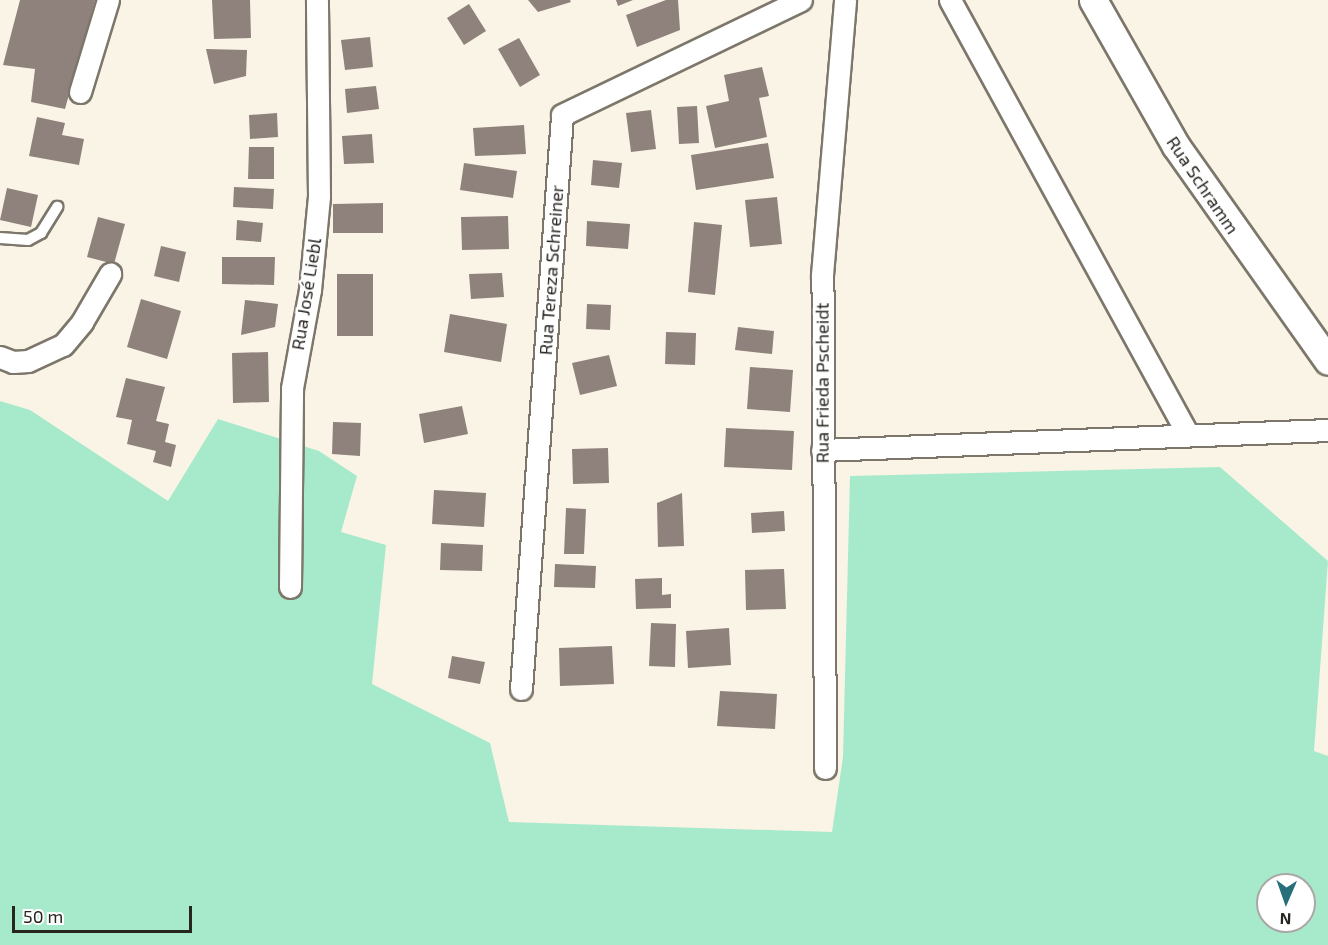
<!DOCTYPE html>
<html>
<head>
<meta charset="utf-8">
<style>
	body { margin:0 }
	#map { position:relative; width:1328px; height:945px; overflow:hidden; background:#faf4e6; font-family:"Exo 2",sans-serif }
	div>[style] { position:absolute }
	.green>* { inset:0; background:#a7eacb }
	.building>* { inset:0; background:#8f817b }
	.roads { filter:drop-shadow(2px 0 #7c776a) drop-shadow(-2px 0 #7c776a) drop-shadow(0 2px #7c776a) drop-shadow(0 -2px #7c776a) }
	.service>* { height:10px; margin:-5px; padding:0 5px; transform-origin:5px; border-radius:5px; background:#fff }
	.minor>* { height:21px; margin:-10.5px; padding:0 10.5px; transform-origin:10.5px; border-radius:10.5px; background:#fff }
	.tertiary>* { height:27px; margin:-13.5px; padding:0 13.5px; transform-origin:13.5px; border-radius:13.5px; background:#fff }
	span { translate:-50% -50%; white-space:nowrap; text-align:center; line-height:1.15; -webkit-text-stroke:5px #fff; paint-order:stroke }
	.street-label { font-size:18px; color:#272520 }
	.north { position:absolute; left:1256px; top:873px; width:60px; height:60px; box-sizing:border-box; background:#fff; border:2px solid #a9a8a6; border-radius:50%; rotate:182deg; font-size:16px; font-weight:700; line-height:24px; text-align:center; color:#272520 }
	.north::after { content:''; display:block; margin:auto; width:21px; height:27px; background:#286f7c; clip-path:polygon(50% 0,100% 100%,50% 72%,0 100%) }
	.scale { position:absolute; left:12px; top:906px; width:180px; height:27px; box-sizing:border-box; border:3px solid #272520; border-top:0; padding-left:8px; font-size:18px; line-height:21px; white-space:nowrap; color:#272520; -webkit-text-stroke:4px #fff; paint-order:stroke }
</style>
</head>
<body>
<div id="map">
	<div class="green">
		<i style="clip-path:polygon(evenodd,0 401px,30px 410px,168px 501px,218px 419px,319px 451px,357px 476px,341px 532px,386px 545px,372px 684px,490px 743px,509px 822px,832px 832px,843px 757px,850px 476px,1220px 467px,1328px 561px,1314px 751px,1328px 756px,1328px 945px,0 945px,0 401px,1268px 885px,1304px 885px,1304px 921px,1268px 921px,1268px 885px)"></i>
	</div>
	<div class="building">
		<i style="clip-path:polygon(20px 0,95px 0,65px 109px,31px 102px,35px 69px,3px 65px)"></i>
		<i style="clip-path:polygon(212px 0,250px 0,251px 38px,214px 39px)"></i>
		<i style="clip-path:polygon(528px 0,570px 0,571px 2px,538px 12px)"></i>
		<i style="clip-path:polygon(616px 0,633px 0,618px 6px)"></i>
		<i style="clip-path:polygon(666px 0,678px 0,680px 30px,637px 47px,626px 15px)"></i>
		<i style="clip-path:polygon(469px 4px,486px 31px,464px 45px,447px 18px)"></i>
		<i style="clip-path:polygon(370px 37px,373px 67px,345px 70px,341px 40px)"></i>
		<i style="clip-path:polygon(519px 38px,540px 75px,520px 87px,498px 49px)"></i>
		<i style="clip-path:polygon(206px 49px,247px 50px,246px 76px,214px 84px)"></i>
		<i style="clip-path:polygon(762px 67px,769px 96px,759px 98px,767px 137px,715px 148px,706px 106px,729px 101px,724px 75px)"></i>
		<i style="clip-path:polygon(376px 86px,379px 109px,347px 113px,345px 89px)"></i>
		<i style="clip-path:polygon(697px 106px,699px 143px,679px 144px,677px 107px)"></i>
		<i style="clip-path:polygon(651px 110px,656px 149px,631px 152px,626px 113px)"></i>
		<i style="clip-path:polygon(277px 113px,278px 137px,250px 139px,249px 115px)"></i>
		<i style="clip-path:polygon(37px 117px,65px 123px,62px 135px,84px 139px,79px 165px,29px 156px)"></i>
		<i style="clip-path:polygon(524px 125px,526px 154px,475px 156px,473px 128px)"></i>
		<i style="clip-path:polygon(372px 134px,374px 163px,344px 164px,342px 136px)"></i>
		<i style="clip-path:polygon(768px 143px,774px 178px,696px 190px,691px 155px)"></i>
		<i style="clip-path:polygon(249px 147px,274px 147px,274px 179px,248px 179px)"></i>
		<i style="clip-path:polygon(593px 160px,622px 163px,619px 188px,591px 185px)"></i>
		<i style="clip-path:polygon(464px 163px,517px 171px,513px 198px,460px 190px)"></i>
		<i style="clip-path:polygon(234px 187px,274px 189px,273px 209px,233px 207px)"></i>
		<i style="clip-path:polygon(7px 188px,38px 195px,31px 227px,0 220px)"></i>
		<i style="clip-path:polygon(777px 197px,782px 244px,750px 247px,745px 200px)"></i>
		<i style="clip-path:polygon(383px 203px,383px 233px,333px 233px,333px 204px)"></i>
		<i style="clip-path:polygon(508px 216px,509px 249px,462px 250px,461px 217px)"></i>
		<i style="clip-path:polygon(98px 217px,125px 224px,114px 264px,87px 257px)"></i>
		<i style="clip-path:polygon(237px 220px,263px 223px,261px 242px,236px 240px)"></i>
		<i style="clip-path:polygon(587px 221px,630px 224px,628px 249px,586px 246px)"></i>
		<i style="clip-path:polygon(694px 222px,722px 225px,715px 295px,688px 292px)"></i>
		<i style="clip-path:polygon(161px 246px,186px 252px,179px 282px,154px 276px)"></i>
		<i style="clip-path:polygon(222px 257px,275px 257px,274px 285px,222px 284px)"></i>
		<i style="clip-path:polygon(502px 273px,504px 297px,471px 299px,469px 274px)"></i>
		<i style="clip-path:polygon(337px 274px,373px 274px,373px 336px,337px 336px)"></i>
		<i style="clip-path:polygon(141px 299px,181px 311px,167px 359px,127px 347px)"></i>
		<i style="clip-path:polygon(245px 300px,278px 304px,275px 327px,241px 335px)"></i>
		<i style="clip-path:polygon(587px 304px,611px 305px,610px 330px,586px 329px)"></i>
		<i style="clip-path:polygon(450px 314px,507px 324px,501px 362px,444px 352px)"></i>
		<i style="clip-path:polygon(738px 327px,774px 331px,772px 354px,735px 350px)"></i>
		<i style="clip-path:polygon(666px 332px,696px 333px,695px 365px,665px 364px)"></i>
		<i style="clip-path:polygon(268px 352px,269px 402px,233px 403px,232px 353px)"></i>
		<i style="clip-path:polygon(609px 355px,617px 386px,580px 395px,572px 363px)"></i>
		<i style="clip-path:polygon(750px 367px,793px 370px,790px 412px,747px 409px)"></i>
		<i style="clip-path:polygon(126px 378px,165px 387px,156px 421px,169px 424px,165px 442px,176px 445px,171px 467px,153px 462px,156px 451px,127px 444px,132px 420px,116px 417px)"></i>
		<i style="clip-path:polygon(462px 406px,468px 434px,424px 443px,419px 414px)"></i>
		<i style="clip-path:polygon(333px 422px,361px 423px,360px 456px,332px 454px)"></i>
		<i style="clip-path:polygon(726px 428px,794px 431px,792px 470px,724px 467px)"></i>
		<i style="clip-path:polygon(608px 448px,609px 483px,573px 484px,572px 449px)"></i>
		<i style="clip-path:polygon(434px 490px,486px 493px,484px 527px,432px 524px)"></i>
		<i style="clip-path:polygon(682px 493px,684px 546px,658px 547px,657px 503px)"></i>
		<i style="clip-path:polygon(566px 508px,586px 509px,584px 554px,564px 554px)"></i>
		<i style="clip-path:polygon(784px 511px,785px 531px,752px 533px,751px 513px)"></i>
		<i style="clip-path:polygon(441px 543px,483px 545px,482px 571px,440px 570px)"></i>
		<i style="clip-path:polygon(555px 564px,596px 566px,595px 588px,554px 587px)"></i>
		<i style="clip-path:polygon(784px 569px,786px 609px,746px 610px,745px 570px)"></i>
		<i style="clip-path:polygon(662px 578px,662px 595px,671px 594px,671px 608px,636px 609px,635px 579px)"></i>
		<i style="clip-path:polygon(651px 623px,676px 624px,675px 667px,649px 666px)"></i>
		<i style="clip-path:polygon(729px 628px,731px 665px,688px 668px,686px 631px)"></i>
		<i style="clip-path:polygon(612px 646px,614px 684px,560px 686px,559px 648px)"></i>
		<i style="clip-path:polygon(452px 656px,485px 662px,480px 684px,448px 678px)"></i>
		<i style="clip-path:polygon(720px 691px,777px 694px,775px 729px,717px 726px)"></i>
	</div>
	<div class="roads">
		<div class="service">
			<i style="left:0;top:238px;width:28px;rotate:4deg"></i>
			<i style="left:28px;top:240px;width:15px;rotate:-28deg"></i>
			<i style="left:41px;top:233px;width:31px;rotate:-58deg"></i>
		</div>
		<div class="minor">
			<i style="left:950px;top:0;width:494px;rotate:61.3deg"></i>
			<i style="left:80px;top:92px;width:96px;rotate:-73.1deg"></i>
			<i style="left:0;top:357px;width:14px;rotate:21deg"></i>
			<i style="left:13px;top:362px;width:15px;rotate:-4deg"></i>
			<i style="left:28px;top:361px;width:38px;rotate:-25deg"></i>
			<i style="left:63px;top:345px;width:30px;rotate:-50deg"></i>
			<i style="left:82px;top:322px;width:56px;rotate:-59.7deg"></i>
			<i style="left:822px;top:450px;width:506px;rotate:-2.26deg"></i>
			<i style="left:290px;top:587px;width:199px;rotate:-89.4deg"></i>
			<i style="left:292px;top:388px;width:100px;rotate:-79.6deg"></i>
			<i style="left:310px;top:290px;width:94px;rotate:-84.5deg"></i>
			<i style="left:319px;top:196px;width:196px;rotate:-90.6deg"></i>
			<i style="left:521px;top:689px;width:575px;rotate:-85.91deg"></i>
			<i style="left:562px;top:115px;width:265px;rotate:-25.7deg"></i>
			<i style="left:825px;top:768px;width:493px;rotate:-90.3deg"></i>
			<i style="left:822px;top:275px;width:276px;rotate:-85.2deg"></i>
		</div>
		<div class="tertiary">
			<i style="left:1093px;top:0;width:168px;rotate:60.4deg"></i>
			<i style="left:1176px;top:146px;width:263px;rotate:54.7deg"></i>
		</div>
	</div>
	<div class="street-label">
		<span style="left:1203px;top:185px;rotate:56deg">Rua Schramm</span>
		<span style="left:551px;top:270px;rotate:-86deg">Rua Tereza Schreiner</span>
		<span style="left:306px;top:294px;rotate:-81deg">Rua José Liebl</span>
		<span style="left:822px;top:383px;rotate:-90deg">Rua Frieda Pscheidt</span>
	</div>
	<div class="north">N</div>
	<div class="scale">50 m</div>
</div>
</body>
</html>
